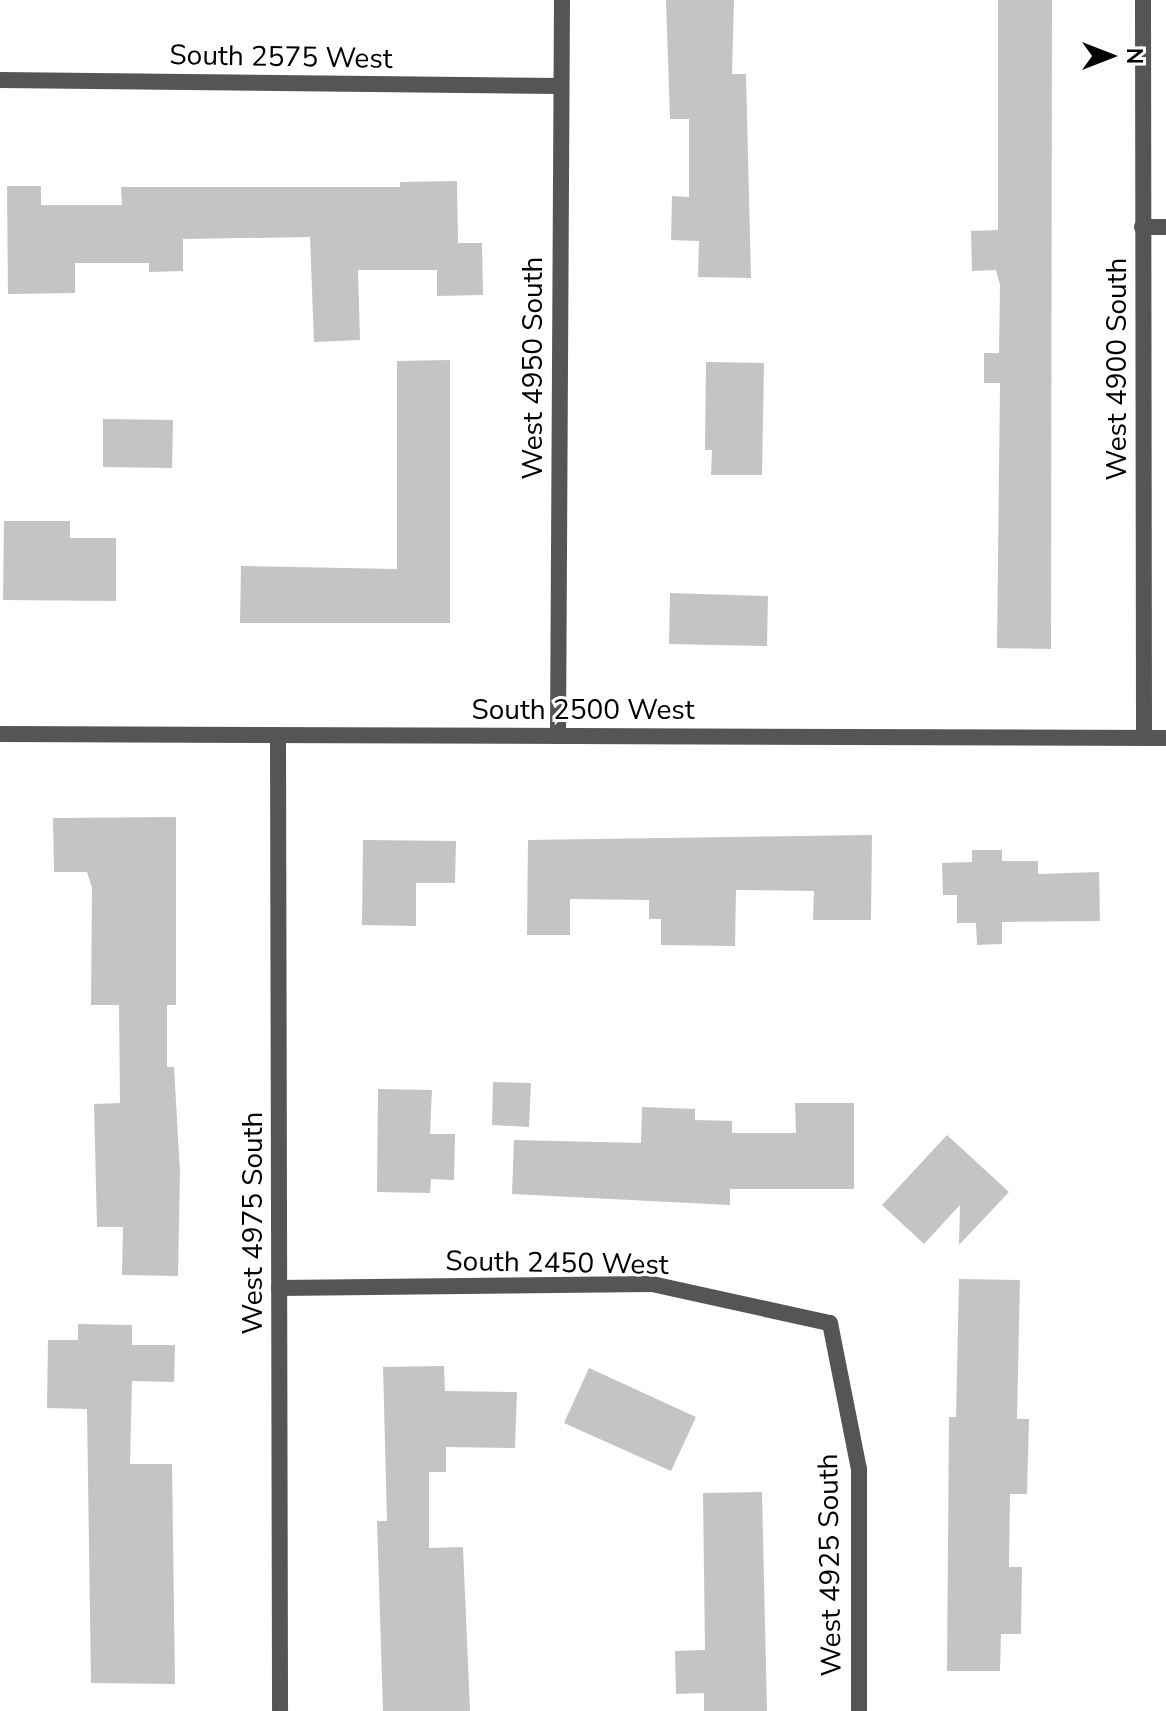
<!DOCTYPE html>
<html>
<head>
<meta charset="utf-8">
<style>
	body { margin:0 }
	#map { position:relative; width:1166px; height:1711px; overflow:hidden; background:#fff; font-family:"Nunito Sans",sans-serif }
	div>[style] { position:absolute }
	.building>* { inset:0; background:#c4c4c4 }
	.street>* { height:16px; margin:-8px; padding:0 8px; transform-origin:8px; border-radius:8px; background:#555 }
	span { translate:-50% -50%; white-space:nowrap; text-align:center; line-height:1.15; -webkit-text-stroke:6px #fff; paint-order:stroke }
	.street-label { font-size:28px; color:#000 }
	.north { position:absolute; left:1070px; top:16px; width:80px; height:80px; -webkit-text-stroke:6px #fff; paint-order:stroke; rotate:90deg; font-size:22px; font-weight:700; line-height:32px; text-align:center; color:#000 }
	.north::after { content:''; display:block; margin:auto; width:28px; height:36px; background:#000; clip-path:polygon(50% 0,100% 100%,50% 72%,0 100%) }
</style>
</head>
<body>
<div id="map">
	<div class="building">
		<i style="clip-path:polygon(666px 0,734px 0,732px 74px,746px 74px,751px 278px,698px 277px,699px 241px,671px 240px,672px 196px,689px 197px,689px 119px,670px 119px)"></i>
		<i style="clip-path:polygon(998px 0,1052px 0,1051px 649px,997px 648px,1000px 383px,984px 383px,984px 353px,999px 353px,1000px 285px,996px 270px,972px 271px,971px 231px,998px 230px)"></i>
		<i style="clip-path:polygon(457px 181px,458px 243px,482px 243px,483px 295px,437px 296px,437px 270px,358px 270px,360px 340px,314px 342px,310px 237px,183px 239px,183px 271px,149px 272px,149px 263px,75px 263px,75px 293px,8px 294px,7px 186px,41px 186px,41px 205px,122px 205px,121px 187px,400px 187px,400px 182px)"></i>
		<i style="clip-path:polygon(450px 360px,450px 623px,240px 623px,241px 566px,397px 569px,397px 361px)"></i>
		<i style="clip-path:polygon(706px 362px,764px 363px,762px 475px,711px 475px,712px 450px,705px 450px)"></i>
		<i style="clip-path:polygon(103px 419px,173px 420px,172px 468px,103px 467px)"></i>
		<i style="clip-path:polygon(4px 521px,70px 521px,70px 538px,116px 538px,116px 601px,3px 600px)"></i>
		<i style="clip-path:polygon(670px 593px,768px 596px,767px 646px,669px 644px)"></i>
		<i style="clip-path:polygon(176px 817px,176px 1005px,167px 1005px,167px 1067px,174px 1067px,180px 1172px,178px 1276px,122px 1275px,123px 1227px,97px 1227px,94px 1104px,120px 1103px,119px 1005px,91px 1005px,92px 888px,87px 872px,54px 872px,53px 818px)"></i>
		<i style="clip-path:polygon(872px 835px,871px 920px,813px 920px,814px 891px,736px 890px,735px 946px,661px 945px,661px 919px,649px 919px,649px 900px,570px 899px,570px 935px,527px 935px,528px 840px)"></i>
		<i style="clip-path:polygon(363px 840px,456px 841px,455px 883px,416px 883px,416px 926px,362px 925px)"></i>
		<i style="clip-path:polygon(972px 850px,1002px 850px,1002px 861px,1038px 861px,1038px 874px,1099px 872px,1100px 921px,1002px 922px,1002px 944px,977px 945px,976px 923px,957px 923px,957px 895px,943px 895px,942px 863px,972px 862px)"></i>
		<i style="clip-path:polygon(493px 1082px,531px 1083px,529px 1127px,492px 1125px)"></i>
		<i style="clip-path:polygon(378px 1089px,432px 1090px,430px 1134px,455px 1134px,454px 1180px,431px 1179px,430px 1193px,377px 1192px)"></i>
		<i style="clip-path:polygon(795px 1103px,854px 1103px,854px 1189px,730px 1189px,730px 1205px,512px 1194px,514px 1140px,641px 1143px,642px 1107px,695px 1109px,695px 1120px,732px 1121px,732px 1133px,796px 1133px)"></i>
		<i style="clip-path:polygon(947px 1135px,1009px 1192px,959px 1245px,960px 1205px,924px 1244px,882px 1205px)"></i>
		<i style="clip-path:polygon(959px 1279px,1020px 1280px,1017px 1419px,1029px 1419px,1027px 1494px,1010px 1494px,1009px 1567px,1022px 1567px,1021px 1634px,1001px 1634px,1000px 1671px,947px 1671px,949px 1417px,956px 1417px)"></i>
		<i style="clip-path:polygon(78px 1324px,132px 1325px,132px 1345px,175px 1345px,174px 1382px,132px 1381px,130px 1464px,172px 1464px,175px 1684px,91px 1683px,87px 1409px,47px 1408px,48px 1340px,78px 1340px)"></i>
		<i style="clip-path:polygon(444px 1366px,445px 1391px,517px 1392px,515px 1448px,446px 1447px,446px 1472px,429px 1472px,429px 1548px,463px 1547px,470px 1711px,383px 1711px,377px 1521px,387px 1521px,383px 1367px)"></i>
		<i style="clip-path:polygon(589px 1368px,696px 1417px,671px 1471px,564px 1423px)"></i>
		<i style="clip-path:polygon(762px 1492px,767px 1711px,704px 1711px,704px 1693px,676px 1694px,675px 1651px,705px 1650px,703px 1493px)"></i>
	</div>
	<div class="street">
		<i style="left:1143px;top:0;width:738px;rotate:89.92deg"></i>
		<i style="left:0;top:80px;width:561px;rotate:0.61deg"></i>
		<i style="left:1142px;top:227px;width:24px"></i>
		<i style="left:0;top:734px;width:1166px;rotate:0.2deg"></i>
		<i style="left:278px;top:735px;width:976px;rotate:89.88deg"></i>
		<i style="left:558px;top:736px;width:736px;rotate:-89.69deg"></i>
		<i style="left:279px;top:1288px;width:373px;rotate:-0.6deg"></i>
		<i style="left:652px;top:1284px;width:182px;rotate:12.4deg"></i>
		<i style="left:830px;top:1323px;width:149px;rotate:78.8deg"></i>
		<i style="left:859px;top:1469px;width:242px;rotate:90deg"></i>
	</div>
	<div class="street-label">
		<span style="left:281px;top:57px;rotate:1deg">South 2575 West</span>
		<span style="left:533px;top:368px;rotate:-90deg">West 4950 South</span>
		<span style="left:1117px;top:369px;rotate:-90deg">West 4900 South</span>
		<span style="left:583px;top:710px">South 2500 West</span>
		<span style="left:253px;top:1223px;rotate:-90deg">West 4975 South</span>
		<span style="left:557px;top:1263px;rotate:1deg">South 2450 West</span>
		<span style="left:830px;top:1565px;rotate:-91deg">West 4925 South</span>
	</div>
	<div class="north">N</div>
</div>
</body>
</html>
